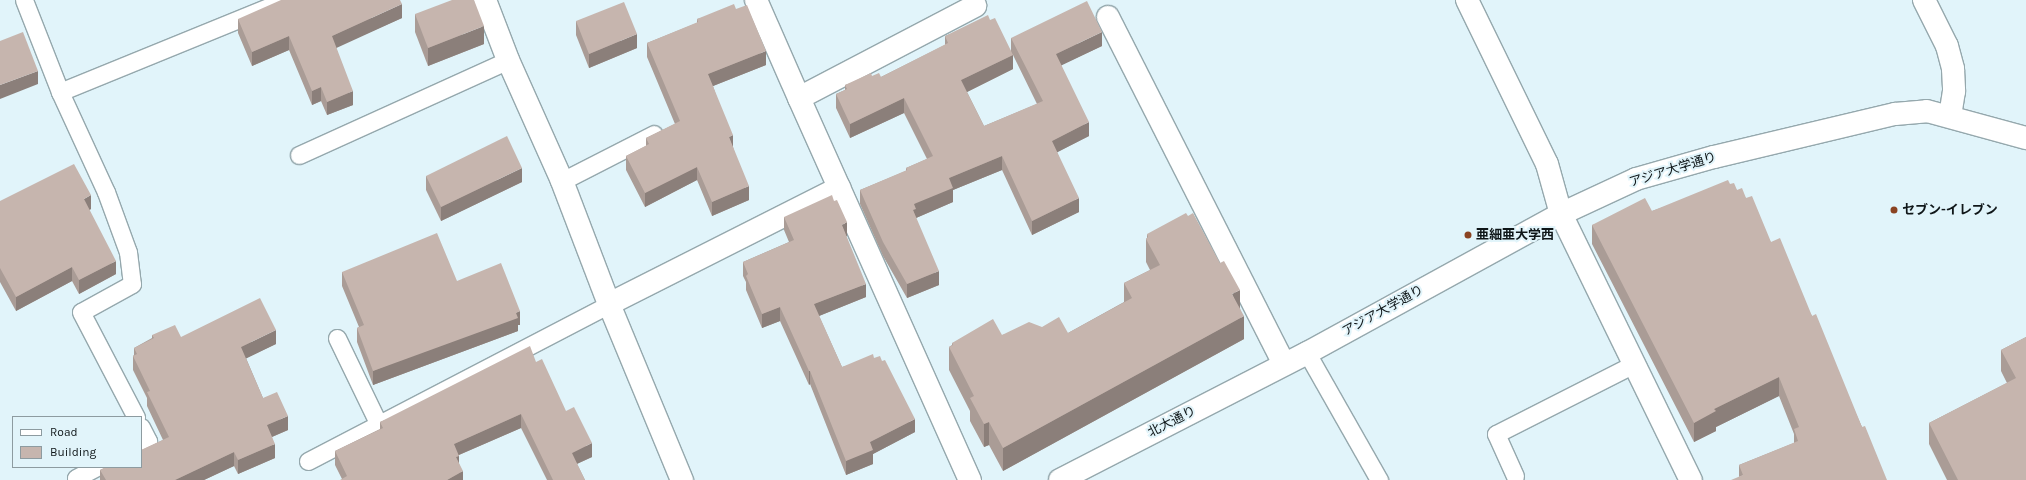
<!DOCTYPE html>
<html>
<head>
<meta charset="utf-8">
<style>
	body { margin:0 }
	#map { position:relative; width:2026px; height:480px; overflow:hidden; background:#e1f4fa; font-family:Karla,"Noto Sans JP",sans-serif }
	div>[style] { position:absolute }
	.roads { filter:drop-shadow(1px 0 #95a8ad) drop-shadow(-1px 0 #95a8ad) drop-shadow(0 1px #95a8ad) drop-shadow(0 -1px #95a8ad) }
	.lane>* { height:17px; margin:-8.5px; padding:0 8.5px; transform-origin:8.5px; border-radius:8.5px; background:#fff }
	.street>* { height:22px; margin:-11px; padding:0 11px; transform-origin:11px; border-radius:11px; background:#fff }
	.secondary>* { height:22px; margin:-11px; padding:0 11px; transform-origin:11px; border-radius:11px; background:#fff }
	.wall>* { inset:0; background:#aa9c96 }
	.shaded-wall>* { inset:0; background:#8b7f7a }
	.building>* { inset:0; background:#c6b5ae }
	.dots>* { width:11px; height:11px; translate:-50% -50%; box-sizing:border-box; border:2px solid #e1f4fa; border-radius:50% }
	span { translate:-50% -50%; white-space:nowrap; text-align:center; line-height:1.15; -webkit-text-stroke:4px #e1f4fa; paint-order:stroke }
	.street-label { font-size:13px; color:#0f1618 }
	.poi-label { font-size:13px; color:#0f1618; font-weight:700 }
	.left { translate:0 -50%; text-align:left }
	.legend { position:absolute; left:12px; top:416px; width:130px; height:52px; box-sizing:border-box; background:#e1f4fa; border:1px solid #8d9ba0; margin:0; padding:5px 7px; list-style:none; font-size:12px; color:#0f1618 }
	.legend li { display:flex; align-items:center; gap:8px; height:20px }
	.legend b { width:20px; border:1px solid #8d9ba0 }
</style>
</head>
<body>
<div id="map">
	<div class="roads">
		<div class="lane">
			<i style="left:24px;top:0;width:99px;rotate:68.6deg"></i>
			<i style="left:60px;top:92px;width:110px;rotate:65.3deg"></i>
			<i style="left:106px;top:192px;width:64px;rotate:69.9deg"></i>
			<i style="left:128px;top:252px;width:32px;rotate:83deg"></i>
			<i style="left:132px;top:284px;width:58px;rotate:151.2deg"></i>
			<i style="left:81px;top:312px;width:119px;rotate:62.4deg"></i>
			<i style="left:60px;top:92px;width:243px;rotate:-22.2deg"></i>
			<i style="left:299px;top:155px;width:230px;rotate:-24.4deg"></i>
			<i style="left:562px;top:181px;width:103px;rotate:-27.1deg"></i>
			<i style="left:337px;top:338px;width:94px;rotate:64.2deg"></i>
			<i style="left:1307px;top:353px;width:146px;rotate:60.4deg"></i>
			<i style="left:141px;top:427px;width:16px;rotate:63deg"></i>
			<i style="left:148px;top:441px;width:8px;rotate:157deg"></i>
			<i style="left:308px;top:461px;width:339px;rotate:-27.5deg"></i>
			<i style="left:1515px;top:476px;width:46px;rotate:-114.3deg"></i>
			<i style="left:1496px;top:434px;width:155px;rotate:-26.9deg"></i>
			<i style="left:77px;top:480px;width:2px;rotate:-117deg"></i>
			<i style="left:76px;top:478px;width:24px;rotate:-28deg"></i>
		</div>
		<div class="street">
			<i style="left:485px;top:0;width:64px;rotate:69deg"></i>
			<i style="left:508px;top:60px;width:133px;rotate:65.9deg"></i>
			<i style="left:562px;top:181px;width:132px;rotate:69.1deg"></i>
			<i style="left:609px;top:304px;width:191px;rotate:67.5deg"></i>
			<i style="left:756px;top:0;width:107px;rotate:66.3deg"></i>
			<i style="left:799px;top:98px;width:419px;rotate:65.9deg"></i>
			<i style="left:1467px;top:0;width:182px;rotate:64deg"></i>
			<i style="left:1547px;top:164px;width:52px;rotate:74.4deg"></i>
			<i style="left:1561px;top:214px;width:296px;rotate:64deg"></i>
			<i style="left:1108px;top:17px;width:389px;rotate:63.1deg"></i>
			<i style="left:799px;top:98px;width:199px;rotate:-27.6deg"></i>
			<i style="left:609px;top:304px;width:258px;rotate:-26.8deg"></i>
		</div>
		<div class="secondary">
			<i style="left:1924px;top:0;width:51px;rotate:63.4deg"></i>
			<i style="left:1947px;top:46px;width:24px;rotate:75deg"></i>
			<i style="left:1953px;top:69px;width:22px;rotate:87deg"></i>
			<i style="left:1954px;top:91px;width:25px;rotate:99deg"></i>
			<i style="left:1060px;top:480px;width:278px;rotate:-27.2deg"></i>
			<i style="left:1307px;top:353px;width:290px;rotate:-28.7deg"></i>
			<i style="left:1561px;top:214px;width:83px;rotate:-25deg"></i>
			<i style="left:1636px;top:179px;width:81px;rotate:-15.8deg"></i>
			<i style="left:1714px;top:157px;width:186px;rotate:-13.4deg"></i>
			<i style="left:1895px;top:114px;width:32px;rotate:-5deg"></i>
			<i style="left:1927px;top:111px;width:103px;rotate:15.3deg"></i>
		</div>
	</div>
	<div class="wall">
		<i style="clip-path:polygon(736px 9px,766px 65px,713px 86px,733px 147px,749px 200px,712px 216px,697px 180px,645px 207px,626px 170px,626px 156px,646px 146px,646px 138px,675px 124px,647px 57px,647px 43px,697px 23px,697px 19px)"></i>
		<i style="clip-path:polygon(415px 14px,484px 44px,428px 66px,415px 32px)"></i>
		<i style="clip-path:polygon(402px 18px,336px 47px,353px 105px,327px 115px,321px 101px,312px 105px,289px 50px,252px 66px,238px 33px,238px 19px)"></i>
		<i style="clip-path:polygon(evenodd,990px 20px,1011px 52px,1011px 38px,1102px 46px,1061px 65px,1089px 136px,1057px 152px,1079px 212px,1032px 235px,1002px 170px,953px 190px,953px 202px,916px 218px,939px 285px,907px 298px,883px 256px,860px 204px,860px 190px,906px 171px,906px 168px,927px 159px,904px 113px,850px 138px,836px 108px,836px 94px,845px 90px,845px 85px,872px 76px,881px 77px,945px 45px,945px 36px,990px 20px,1013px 55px,1037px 104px,984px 126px,967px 92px,1013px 69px,1013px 55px)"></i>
		<i style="clip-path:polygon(576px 21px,637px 48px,589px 68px,576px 35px)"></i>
		<i style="clip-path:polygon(426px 176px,522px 182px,441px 221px,426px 190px)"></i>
		<i style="clip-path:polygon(1730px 184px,1746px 198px,1812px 316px,1862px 427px,1739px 477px,1739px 465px,1794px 443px,1794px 434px,1779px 396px,1716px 427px,1716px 431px,1694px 442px,1592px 244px,1592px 225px,1652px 211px)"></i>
		<i style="clip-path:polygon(0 201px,91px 209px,89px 210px,116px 274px,79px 294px,72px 281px,16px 311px,0 282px)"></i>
		<i style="clip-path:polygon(784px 217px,847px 236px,846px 236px,866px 297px,819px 316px,842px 367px,874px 358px,915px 432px,873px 454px,873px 464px,846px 475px,810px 384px,809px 385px,780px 321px,762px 328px,746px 290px,746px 282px,743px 276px,743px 262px,789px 242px,784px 230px)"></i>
		<i style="clip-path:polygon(1147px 234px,1240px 308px,1244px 339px,1003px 471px,989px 445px,984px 447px,970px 421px,970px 411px,949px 370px,949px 347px,952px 345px,952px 343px,1002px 335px,1042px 327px,1068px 333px,1124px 302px,1124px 283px,1150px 270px,1146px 262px,1146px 239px,1147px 238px)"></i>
		<i style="clip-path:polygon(342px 272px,457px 281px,520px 325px,518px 325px,518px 331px,373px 385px,357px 342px,357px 328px,359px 327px,342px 286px)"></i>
		<i style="clip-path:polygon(152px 335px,276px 344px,246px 358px,263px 398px,288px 430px,272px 437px,275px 458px,238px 474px,234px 466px,204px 480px,100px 480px,100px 470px,163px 440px,147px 406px,147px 398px,133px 370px,133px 356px,134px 355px,134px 348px,152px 338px)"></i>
		<i style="clip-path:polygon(2026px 337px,2026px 480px,1947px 480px,1929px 444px,1929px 423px,2007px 383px,2001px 371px,2001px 350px)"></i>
		<i style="clip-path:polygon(536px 362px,592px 457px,577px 464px,585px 480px,547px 480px,521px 428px,459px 455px,459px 464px,463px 480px,342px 479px,335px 465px,335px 451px,380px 429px,380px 422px)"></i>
	</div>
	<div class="shaded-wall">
		<i style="clip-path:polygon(402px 4px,402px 18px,332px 50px,332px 36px)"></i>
		<i style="clip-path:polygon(484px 26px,484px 44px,428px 66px,428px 48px)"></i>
		<i style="clip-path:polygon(1102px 32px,1102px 46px,1056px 68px,1056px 54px)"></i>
		<i style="clip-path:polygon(637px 34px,637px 48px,589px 68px,589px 54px)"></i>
		<i style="clip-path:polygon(289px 36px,289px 50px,252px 66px,252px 52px)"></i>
		<i style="clip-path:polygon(766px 51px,766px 65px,708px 88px,708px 74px)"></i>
		<i style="clip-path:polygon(1013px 55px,1013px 69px,961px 95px,961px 80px)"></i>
		<i style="clip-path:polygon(38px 71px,38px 84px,0 99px,0 85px)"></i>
		<i style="clip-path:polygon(321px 87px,321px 101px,312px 105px,312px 91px)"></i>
		<i style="clip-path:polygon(353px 91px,353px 105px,327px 115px,327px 102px)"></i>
		<i style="clip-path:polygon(904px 98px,904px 113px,850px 138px,850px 124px)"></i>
		<i style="clip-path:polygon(1089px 122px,1089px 136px,1052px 155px,1052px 141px)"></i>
		<i style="clip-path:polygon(733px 135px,733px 149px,729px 137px)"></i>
		<i style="clip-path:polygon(1002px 156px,1002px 170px,953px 190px,953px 202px,916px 218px,913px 210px,914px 204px,949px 178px)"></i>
		<i style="clip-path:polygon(697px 167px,697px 180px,645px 207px,645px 193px)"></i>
		<i style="clip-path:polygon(522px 168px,522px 182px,441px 221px,441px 207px)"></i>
		<i style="clip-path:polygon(749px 186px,749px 200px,712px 216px,712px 202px)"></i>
		<i style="clip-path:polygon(91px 195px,91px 209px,84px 213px,84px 199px)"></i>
		<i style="clip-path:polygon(1079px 198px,1079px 212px,1032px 235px,1032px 221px)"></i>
		<i style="clip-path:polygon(847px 222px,847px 236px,842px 238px,842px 225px)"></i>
		<i style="clip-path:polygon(116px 261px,116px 274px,79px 294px,79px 280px)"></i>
		<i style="clip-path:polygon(72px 267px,72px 281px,16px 311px,16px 297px)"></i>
		<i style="clip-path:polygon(939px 271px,939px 285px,907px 298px,907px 284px)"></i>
		<i style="clip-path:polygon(866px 284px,866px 297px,814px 318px,814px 304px)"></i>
		<i style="clip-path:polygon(1240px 290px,1240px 313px,1232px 294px)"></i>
		<i style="clip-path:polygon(780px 307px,780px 321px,762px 328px,762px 314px)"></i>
		<i style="clip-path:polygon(520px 311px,520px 325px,518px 325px,518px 331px,373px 385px,373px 371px)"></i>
		<i style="clip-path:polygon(1244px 316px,1244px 339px,1003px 471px,1003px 448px)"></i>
		<i style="clip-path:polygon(276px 330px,276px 344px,241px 361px,241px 347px)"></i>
		<i style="clip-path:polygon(809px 371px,810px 371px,810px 384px,809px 385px)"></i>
		<i style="clip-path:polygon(1779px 377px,1779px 396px,1716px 427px,1716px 431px,1694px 442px,1694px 423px,1714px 409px)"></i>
		<i style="clip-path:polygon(521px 414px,521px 428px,454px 457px,454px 444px)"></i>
		<i style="clip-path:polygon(288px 416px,288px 430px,267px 439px,267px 425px)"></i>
		<i style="clip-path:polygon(915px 419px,915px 432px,873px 454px,873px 464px,846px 475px,846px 461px,870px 442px)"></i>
		<i style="clip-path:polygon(989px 422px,989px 445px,984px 447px,984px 424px)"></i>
		<i style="clip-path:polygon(592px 443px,592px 457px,572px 466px,572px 453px)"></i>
		<i style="clip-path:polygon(275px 444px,275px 458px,238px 474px,238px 460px)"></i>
		<i style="clip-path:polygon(234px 452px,234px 466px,204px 480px,175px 480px)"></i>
		<i style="clip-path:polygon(459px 456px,459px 469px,456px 457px)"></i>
		<i style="clip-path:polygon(463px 471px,463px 480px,447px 480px)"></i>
	</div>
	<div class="building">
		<i style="clip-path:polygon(281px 0,400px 0,402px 4px,332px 36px,353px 91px,327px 102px,321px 87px,312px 91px,289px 36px,252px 52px,238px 19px)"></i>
		<i style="clip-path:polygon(452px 0,474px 0,484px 26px,428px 48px,415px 14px)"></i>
		<i style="clip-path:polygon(1087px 1px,1102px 32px,1056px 54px,1089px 122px,1052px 141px,1079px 198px,1032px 221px,1002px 156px,949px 178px,953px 188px,914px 204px,916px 209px,913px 210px,939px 271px,907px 284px,883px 242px,860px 190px,907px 170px,906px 168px,933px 156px,904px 98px,850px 124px,836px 94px,847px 89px,845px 85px,871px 73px,872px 76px,879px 73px,881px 77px,944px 45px,948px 43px,945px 36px,988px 15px,990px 20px,995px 18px,1013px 55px,961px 80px,984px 126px,1043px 101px,1011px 38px)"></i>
		<i style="clip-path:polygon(624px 2px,637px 34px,589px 54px,576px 21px)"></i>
		<i style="clip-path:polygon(734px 4px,736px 9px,747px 5px,766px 51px,708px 74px,733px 135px,729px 137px,749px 186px,712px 202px,697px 167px,645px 193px,626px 156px,649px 144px,646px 138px,680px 121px,647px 43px,698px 22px,697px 19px)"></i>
		<i style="clip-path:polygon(23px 32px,38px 71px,0 85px,0 41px)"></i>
		<i style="clip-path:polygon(507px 136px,522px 168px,441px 207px,426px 176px)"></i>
		<i style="clip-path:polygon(74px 164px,91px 195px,84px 199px,116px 261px,79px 280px,72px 267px,16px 297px,0 268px,0 201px)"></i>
		<i style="clip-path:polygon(1728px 180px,1730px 184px,1734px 183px,1737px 190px,1742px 188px,1746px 198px,1752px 196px,1771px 242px,1780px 238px,1812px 316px,1816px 314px,1862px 427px,1865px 426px,1887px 480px,1731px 480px,1743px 475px,1739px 465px,1798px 441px,1794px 429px,1799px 427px,1779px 377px,1714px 409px,1716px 411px,1694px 423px,1592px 225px,1645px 198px,1652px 211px)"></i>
		<i style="clip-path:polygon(832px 195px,834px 201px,837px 200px,847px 222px,842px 225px,866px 284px,814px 304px,842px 367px,873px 354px,874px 358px,880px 356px,882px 361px,885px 360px,915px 419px,870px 442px,873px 450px,846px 461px,810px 371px,809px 371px,780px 307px,762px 314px,746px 276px,748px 274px,743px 262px,794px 240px,784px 217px)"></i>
		<i style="clip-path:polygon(1186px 213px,1188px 216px,1193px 213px,1220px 263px,1224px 261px,1240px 290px,1232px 294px,1244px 316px,1003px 448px,989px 422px,984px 424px,970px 398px,974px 396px,949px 347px,953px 345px,952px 343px,993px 319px,1002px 335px,1029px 322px,1042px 327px,1059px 317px,1068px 333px,1132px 298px,1124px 283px,1160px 265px,1146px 239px,1148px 237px,1147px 234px)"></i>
		<i style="clip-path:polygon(437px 233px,457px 281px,501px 263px,520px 311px,516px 313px,518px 318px,373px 371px,357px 328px,364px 325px,342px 272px)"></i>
		<i style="clip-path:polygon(260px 298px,276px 330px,241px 347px,263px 398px,277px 392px,288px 416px,267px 425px,275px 444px,238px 460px,234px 452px,175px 480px,106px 480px,100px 470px,106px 467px,141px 467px,141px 450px,169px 437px,147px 392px,150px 391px,133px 356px,137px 354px,134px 348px,154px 338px,152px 335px,175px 325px,181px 337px)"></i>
		<i style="clip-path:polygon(2026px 337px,2026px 480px,1958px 480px,1929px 423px,2016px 378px,2001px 350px)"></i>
		<i style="clip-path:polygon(530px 346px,536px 362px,542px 359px,566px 411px,574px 407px,592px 443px,572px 453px,585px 480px,553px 480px,521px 414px,454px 444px,459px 456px,456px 457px,463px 471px,447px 480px,340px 480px,347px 476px,335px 451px,383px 428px,380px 422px)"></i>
	</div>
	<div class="dots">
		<i style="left:1894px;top:210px;background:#8a4321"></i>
		<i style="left:1468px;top:235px;background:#8a4321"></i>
	</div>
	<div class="street-label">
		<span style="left:1673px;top:170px;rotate:-17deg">アジア大学通り</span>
		<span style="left:1383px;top:311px;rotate:-29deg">アジア大学通り</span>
		<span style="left:1172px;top:422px;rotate:-27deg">北大通り</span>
	</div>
	<div class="poi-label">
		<span class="left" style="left:1902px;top:210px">セブン-イレブン</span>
		<span class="left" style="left:1476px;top:235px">亜細亜大学西</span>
	</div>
	<ul class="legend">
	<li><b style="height:5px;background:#fff"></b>Road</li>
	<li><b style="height:11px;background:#c6b5ae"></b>Building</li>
	</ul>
</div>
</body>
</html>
